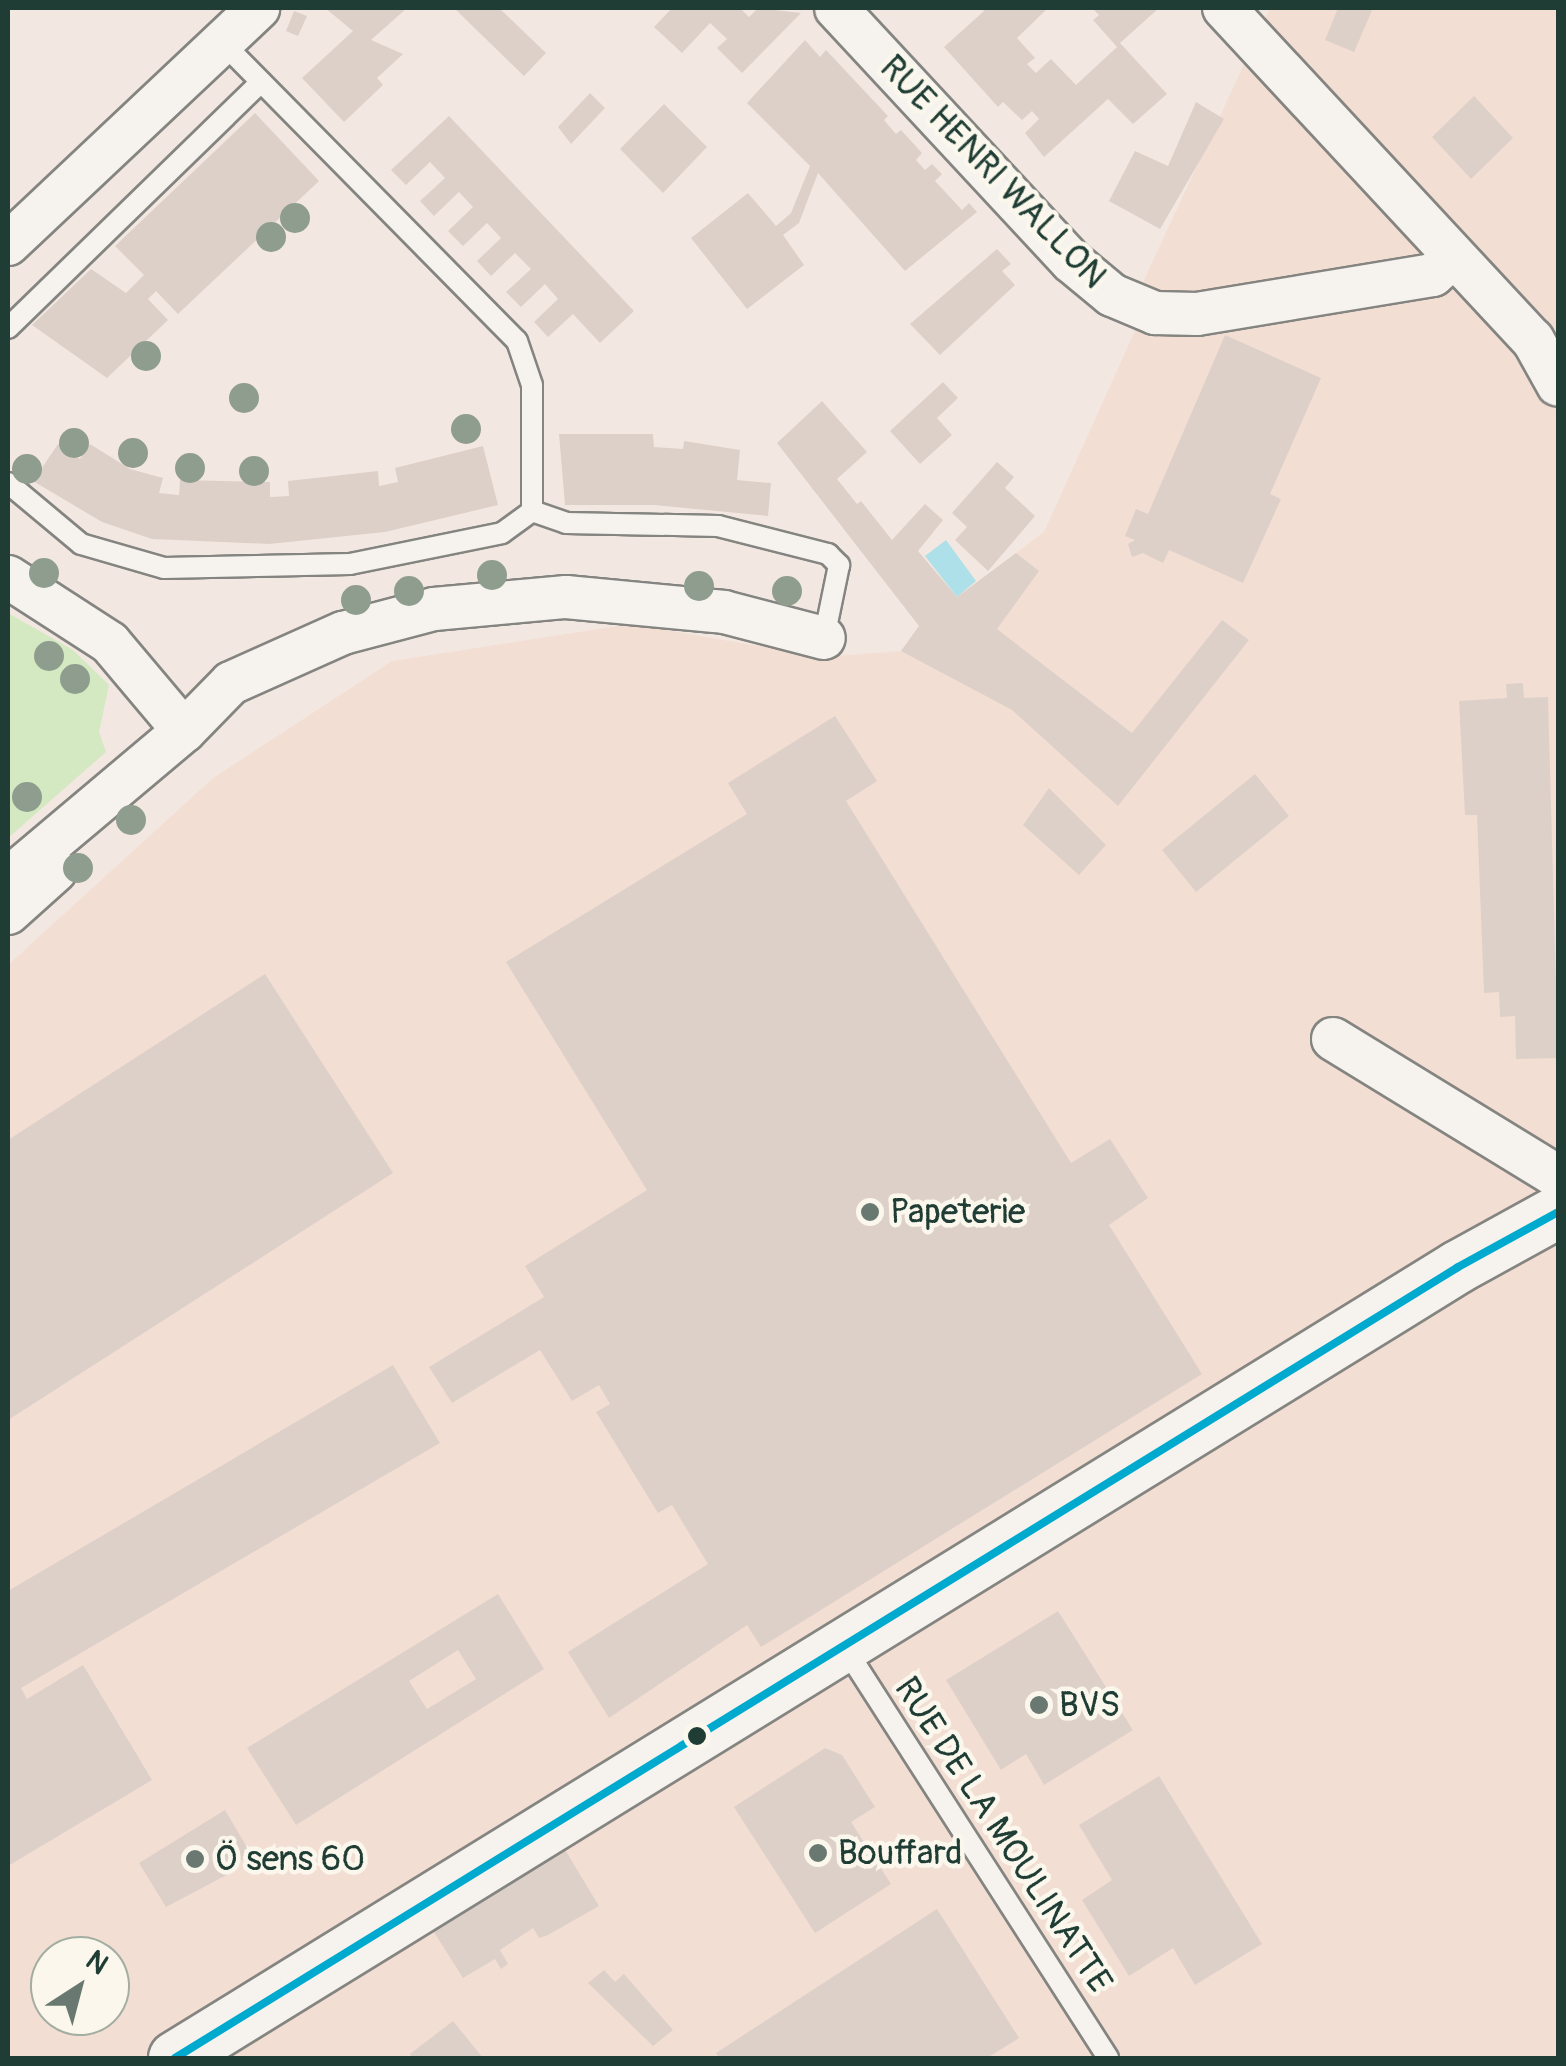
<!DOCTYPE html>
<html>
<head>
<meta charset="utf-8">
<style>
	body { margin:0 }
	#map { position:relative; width:1566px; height:2066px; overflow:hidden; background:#f3e8e1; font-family:Pangolin,sans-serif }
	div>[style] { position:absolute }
	.built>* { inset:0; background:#f3ded3 }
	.green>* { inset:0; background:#d4e8c1 }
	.water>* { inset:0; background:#ade0e9 }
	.building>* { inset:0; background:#ddd0c9 }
	.roads { filter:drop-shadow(2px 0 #848480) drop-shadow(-2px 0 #848480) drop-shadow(0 2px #848480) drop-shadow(0 -2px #848480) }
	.service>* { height:20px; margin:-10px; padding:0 10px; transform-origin:10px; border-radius:10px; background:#f6f3ef }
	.minor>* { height:42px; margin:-21px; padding:0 21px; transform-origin:21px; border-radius:21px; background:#f6f3ef }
	.tertiary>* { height:52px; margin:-26px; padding:0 26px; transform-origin:26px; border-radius:26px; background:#f6f3ef }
	.bus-1>* { height:8px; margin:-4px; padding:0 4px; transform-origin:4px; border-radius:4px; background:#00a9ce }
	.trees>* { width:30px; height:30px; margin:-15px; border-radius:50%; background:#8f9d8e }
	.dots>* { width:28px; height:28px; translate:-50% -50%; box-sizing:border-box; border:5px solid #fbf7ec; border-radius:50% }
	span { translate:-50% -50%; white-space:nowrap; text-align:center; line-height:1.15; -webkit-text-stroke:9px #fbf7ec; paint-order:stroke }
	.street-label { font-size:35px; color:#1f3d34 }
	.poi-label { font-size:35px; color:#1f3d34 }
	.left { translate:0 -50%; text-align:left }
	.frame { position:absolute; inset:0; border:10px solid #1f3d34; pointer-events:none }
	.north { position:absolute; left:30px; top:1936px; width:100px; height:100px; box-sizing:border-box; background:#fbf7ec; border:2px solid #a3ada2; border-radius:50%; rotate:36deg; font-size:28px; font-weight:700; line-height:40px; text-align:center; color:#1f3d34 }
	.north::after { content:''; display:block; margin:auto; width:35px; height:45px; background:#697971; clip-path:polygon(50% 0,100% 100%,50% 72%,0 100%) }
</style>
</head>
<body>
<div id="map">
	<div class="built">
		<i style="clip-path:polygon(evenodd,1270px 8px,1558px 8px,1558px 2058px,8px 2058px,8px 965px,213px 778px,392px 661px,631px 624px,821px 657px,901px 651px,919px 626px,1044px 532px,1134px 333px,1144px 280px,1270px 8px,50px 1956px,110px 1956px,110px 2016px,50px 2016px,50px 1956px)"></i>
	</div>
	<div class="green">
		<i style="clip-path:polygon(8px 613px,73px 650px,109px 685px,99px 732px,106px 752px,8px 838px)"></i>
	</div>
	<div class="water">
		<i style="clip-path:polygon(946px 540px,976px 581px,957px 597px,925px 556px)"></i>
	</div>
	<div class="building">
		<i style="clip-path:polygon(325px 8px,407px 8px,371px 40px,403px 54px,377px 78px,383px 85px,344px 122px,302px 78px,353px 31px)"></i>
		<i style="clip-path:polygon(454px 8px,499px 8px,546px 53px,524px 76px)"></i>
		<i style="clip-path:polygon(672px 8px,740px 8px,749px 17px,758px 8px,801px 13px,742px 73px,717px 48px,727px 39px,710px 23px,682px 53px,654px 27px)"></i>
		<i style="clip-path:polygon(980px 8px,1048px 8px,1017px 38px,1035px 58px,1027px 64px,1036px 73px,1051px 59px,1076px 85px,1117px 47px,1093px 20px,1099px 15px,1092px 8px,1159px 8px,1120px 43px,1167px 94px,1133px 124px,1108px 99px,1044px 157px,1025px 133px,1039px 119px,1032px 111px,1022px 120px,1003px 102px,998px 107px,944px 47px,984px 11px)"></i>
		<i style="clip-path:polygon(1338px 8px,1373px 8px,1354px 52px,1325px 40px)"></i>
		<i style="clip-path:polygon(294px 11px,307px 16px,298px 36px,286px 31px)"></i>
		<i style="clip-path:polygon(805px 40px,820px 57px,826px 50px,888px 116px,884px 120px,896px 134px,901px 130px,922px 153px,916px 160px,925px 170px,932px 164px,942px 174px,935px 181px,962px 210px,969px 203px,977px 212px,905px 271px,818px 173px,799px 223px,783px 235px,804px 265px,747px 309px,691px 238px,748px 193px,776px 226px,791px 213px,810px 166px,747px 103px)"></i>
		<i style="clip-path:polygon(590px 93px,605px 108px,571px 144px,558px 127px)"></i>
		<i style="clip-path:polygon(1474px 96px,1513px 138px,1471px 179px,1432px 137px)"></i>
		<i style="clip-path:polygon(1196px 102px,1224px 119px,1160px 229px,1109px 201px,1135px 151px,1168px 166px)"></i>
		<i style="clip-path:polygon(664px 104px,707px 147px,663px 193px,620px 149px)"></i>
		<i style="clip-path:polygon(255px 113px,319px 181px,178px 314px,156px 291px,148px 299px,168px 320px,107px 378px,32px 325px,91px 269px,126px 293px,144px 275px,115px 246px)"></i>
		<i style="clip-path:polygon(449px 116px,634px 311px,600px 343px,573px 314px,548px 337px,534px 322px,558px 299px,545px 284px,521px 307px,506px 292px,531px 269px,515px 253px,491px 276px,477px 261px,501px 238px,487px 223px,463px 246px,448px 231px,473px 207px,459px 192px,434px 216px,420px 201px,445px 178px,430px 162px,406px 185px,391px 170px)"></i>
		<i style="clip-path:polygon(997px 249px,1011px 264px,1002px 271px,1015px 285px,940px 355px,910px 324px)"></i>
		<i style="clip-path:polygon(1225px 335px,1321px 378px,1270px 494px,1281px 499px,1243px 583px,1169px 550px,1163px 563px,1143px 553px,1132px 557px,1128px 544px,1135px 540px,1125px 536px,1136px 509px,1148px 514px)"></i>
		<i style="clip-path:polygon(943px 382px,958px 398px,937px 418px,952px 435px,920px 464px,890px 431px)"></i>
		<i style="clip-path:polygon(822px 401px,867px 452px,837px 479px,857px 504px,861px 501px,892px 540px,925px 504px,943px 520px,918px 551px,957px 597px,1016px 553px,1039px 571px,997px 629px,1132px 733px,1222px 620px,1249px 640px,1118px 806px,1012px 710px,901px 651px,919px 626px,777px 443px)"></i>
		<i style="clip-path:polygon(559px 434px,653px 434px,654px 447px,683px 449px,684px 441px,740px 450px,737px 480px,771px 483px,768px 516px,654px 505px,565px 505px)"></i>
		<i style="clip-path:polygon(58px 444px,80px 459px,90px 444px,130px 469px,163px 478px,159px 493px,179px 495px,180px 480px,270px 482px,270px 497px,289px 496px,288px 481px,378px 471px,379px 486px,398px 482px,395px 468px,483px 446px,498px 505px,385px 532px,269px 544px,152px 539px,102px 522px,33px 481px)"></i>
		<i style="clip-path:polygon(997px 462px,1014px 477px,1005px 488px,1035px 516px,988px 571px,955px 540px,967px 527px,952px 513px)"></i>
		<i style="clip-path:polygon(1523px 683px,1524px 698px,1548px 697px,1558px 1058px,1516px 1059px,1515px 1016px,1500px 1017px,1499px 992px,1484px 993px,1477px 815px,1465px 815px,1459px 701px,1507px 698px,1506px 684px)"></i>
		<i style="clip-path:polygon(835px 716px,877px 781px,846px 801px,1071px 1163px,1110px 1139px,1148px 1198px,1109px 1225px,1202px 1374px,761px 1647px,747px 1625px,609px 1718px,568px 1652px,708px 1564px,672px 1505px,658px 1513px,596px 1412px,610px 1404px,599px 1385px,572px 1401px,540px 1350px,452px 1403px,429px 1367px,544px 1297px,525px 1266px,647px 1190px,506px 962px,747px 814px,728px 783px)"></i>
		<i style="clip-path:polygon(1255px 774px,1289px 816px,1196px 892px,1162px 850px)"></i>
		<i style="clip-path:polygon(1049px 788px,1106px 845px,1079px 875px,1023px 825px)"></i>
		<i style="clip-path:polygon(265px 974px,393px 1173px,8px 1420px,8px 1140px)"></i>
		<i style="clip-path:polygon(393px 1365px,440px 1443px,21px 1688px,27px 1699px,83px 1665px,152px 1780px,8px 1866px,8px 1591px)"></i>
		<i style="clip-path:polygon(evenodd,498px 1594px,544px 1669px,296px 1825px,247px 1748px,498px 1594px,458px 1650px,476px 1679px,427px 1709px,409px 1681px,458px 1650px)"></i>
		<i style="clip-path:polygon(1058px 1611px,1133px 1730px,1044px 1785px,1026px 1754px,1001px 1770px,946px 1680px)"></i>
		<i style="clip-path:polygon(825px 1748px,842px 1755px,875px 1807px,851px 1822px,891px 1884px,815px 1933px,734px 1807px)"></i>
		<i style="clip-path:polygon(1159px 1776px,1262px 1944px,1195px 1985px,1173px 1948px,1129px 1976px,1082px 1900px,1112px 1880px,1079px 1825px)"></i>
		<i style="clip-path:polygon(225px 1810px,251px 1854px,233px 1865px,236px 1870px,166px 1907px,139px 1863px)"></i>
		<i style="clip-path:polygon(564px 1848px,599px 1906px,548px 1935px,539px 1938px,533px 1928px,500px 1950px,508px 1964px,501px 1969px,495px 1959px,463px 1978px,432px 1929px)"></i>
		<i style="clip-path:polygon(937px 1909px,1019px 2038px,987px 2058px,719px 2058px,716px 2053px)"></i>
		<i style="clip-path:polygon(604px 1970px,615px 1982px,624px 1974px,673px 2030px,653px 2046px,588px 1983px)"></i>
		<i style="clip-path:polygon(453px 2021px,483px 2058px,413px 2058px,410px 2054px)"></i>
	</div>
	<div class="roads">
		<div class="service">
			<i style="left:222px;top:42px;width:420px;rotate:45.4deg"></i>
			<i style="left:517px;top:341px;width:46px;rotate:71.2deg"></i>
			<i style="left:532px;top:385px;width:126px;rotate:90deg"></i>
			<i style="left:8px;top:328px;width:353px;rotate:-44.2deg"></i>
			<i style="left:8px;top:483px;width:95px;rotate:39.9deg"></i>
			<i style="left:81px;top:544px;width:86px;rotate:16.1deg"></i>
			<i style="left:164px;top:568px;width:186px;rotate:-1.2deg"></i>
			<i style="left:350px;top:564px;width:155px;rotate:-11.5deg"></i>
			<i style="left:502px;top:533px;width:37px;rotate:-36deg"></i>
			<i style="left:532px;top:511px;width:36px;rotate:19deg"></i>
			<i style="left:566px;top:523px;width:152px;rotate:1.1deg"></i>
			<i style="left:718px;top:526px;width:114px;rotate:14.3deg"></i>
			<i style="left:828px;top:554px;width:16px;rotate:45deg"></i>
			<i style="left:839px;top:565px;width:75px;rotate:101.6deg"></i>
			<i style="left:845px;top:1648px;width:487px;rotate:57.3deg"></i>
		</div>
		<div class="minor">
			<i style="left:836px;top:8px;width:345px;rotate:47.1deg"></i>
			<i style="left:1071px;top:261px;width:53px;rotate:39.7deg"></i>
			<i style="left:1112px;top:295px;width:47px;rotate:22.7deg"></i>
			<i style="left:1155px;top:313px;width:42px;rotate:1.4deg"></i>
			<i style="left:1197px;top:314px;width:239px;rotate:-9.4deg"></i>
			<i style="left:1433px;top:275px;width:28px;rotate:-42deg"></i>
			<i style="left:1224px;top:8px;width:454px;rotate:47.1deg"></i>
			<i style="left:1533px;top:340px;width:51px;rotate:60.9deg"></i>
			<i style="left:8px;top:244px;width:344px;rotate:-43.3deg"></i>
			<i style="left:8px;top:577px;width:121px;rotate:32.9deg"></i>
			<i style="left:110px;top:643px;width:115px;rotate:49.9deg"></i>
			<i style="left:8px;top:879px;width:230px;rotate:-40.1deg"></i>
			<i style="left:184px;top:731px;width:67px;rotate:-45.6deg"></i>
			<i style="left:231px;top:683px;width:123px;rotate:-24.1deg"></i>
			<i style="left:343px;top:633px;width:94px;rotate:-14.8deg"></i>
			<i style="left:434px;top:609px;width:133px;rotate:-5.2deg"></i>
			<i style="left:566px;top:597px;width:159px;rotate:5.4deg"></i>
			<i style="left:724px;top:612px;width:103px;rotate:14.6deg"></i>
			<i style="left:8px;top:913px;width:64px;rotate:-41.9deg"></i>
			<i style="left:1333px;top:1039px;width:264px;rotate:31.5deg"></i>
		</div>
		<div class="tertiary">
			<i style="left:175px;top:2058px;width:1507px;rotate:-31.65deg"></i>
			<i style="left:1458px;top:1267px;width:114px;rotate:-28.8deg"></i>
		</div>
	</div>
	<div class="bus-1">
		<i style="left:175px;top:2058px;width:1507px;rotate:-31.65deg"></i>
		<i style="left:1458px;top:1267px;width:114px;rotate:-28.8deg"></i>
	</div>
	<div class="trees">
		<i style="left:295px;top:218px"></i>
		<i style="left:271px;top:237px"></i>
		<i style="left:146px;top:356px"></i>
		<i style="left:244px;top:398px"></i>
		<i style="left:466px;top:429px"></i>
		<i style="left:74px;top:443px"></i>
		<i style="left:133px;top:453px"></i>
		<i style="left:190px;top:468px"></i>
		<i style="left:27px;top:469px"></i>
		<i style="left:254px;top:471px"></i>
		<i style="left:44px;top:573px"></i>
		<i style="left:492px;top:575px"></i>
		<i style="left:699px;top:586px"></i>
		<i style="left:409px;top:591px"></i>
		<i style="left:787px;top:591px"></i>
		<i style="left:356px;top:600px"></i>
		<i style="left:49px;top:656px"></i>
		<i style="left:75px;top:679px"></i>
		<i style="left:27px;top:797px"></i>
		<i style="left:131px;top:820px"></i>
		<i style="left:78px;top:868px"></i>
	</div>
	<div class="dots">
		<i style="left:870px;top:1212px;background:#697971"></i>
		<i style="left:1039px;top:1705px;background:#697971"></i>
		<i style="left:697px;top:1736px;background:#1f3d34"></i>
		<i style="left:818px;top:1853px;background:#697971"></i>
		<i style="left:195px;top:1859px;background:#697971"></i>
	</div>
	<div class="street-label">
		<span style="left:993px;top:172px;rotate:46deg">RUE HENRI WALLON</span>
		<span style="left:1003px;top:1835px;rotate:57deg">RUE DE LA MOULINATTE</span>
	</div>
	<div class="poi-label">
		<span class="left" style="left:890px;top:1212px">Papeterie</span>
		<span class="left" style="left:1059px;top:1705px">BVS</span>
		<span class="left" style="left:838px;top:1853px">Bouffard</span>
		<span class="left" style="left:215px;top:1859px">Ö sens 60</span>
	</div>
	<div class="frame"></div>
	<div class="north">N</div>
</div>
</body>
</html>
